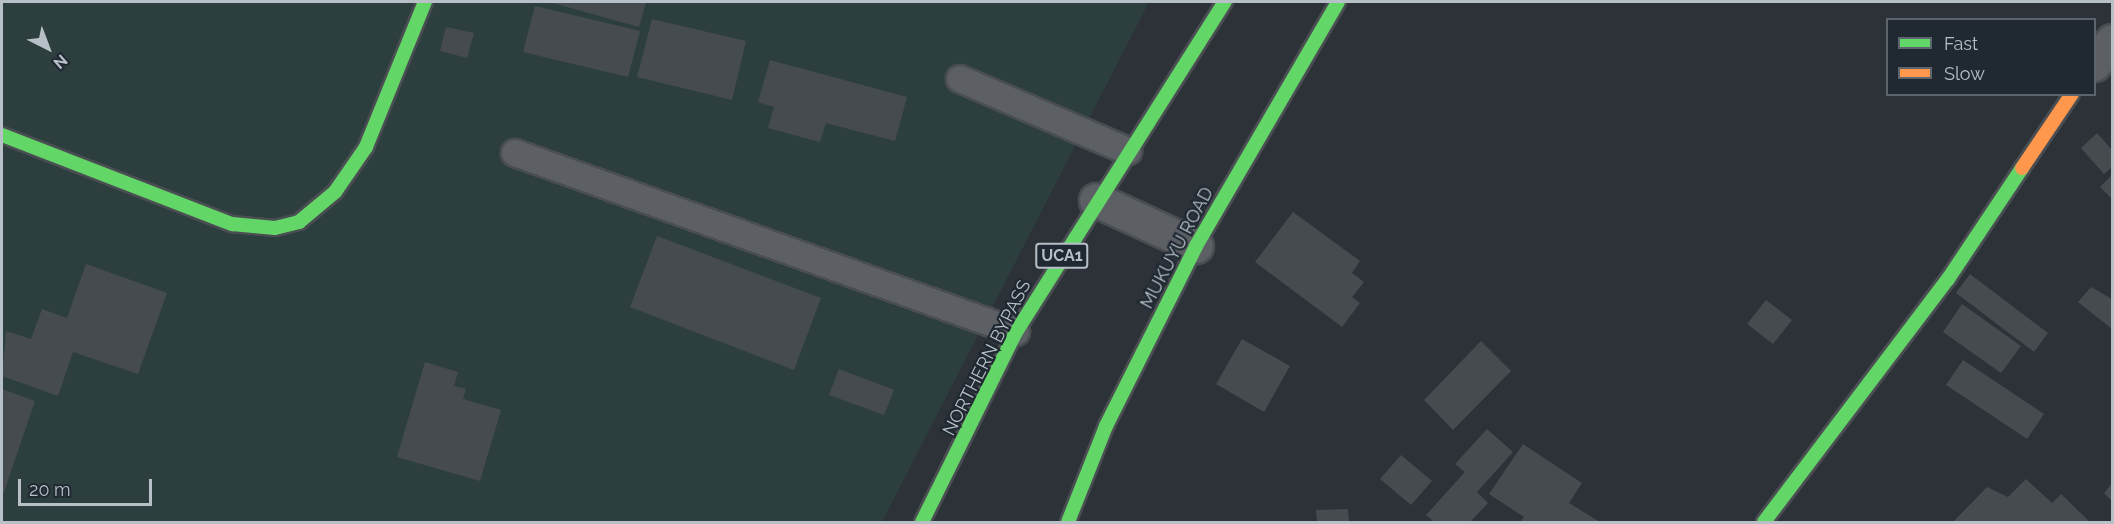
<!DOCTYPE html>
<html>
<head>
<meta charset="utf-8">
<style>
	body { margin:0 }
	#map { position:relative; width:2114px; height:524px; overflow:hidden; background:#2c3238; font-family:Raleway,sans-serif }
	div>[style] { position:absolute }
	.green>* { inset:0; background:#2c3f3e }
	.building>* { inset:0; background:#464b50 }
	.roads { filter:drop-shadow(2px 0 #4a4e52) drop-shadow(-2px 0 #4a4e52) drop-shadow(0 2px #4a4e52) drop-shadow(0 -2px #4a4e52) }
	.lane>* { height:26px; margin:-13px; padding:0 13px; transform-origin:13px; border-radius:13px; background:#5c6065 }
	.street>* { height:33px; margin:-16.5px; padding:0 16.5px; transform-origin:16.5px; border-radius:16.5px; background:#5c6065 }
	.fast>* { height:14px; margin:-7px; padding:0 7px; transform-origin:7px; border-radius:7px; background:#63d668 }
	.slow>* { height:14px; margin:-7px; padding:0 7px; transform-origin:7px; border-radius:7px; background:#ff974d }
	span { translate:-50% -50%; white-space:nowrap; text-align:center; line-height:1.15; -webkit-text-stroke:4.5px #202931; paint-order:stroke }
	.shield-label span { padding:2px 4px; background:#202931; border:2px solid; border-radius:4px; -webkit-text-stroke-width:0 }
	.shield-label { font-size:16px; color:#b7bfc7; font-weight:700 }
	.street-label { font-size:18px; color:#b7bfc7 }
	.frame { position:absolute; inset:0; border:3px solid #b7bfc7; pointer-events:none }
	.legend { position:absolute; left:1886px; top:18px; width:210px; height:78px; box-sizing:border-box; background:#202931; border:2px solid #5c656d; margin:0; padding:8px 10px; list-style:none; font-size:18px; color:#b7bfc7 }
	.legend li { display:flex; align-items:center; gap:12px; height:30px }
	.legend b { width:30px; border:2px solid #5c656d }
	.north { position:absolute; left:18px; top:18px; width:60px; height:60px; -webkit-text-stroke:4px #202931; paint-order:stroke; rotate:138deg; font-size:16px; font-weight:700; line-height:24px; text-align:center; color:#b7bfc7 }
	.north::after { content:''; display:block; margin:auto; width:21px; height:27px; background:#b7bfc7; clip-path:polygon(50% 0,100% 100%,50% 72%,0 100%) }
	.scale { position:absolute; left:18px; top:479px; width:134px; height:27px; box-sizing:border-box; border:3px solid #b7bfc7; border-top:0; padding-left:8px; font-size:18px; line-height:21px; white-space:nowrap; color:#b7bfc7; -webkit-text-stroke:4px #202931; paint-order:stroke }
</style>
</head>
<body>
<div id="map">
	<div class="green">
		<i style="clip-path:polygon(2px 2px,1149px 2px,882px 522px,2px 522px)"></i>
	</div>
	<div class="building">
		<i style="clip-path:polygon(549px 2px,646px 2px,639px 27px)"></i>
		<i style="clip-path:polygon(535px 6px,640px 31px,628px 77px,523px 52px)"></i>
		<i style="clip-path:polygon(652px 19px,746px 41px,732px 100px,637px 77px)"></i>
		<i style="clip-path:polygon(446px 27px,474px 33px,467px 58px,440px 51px)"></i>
		<i style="clip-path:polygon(770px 60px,907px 97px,895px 141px,826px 123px,820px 142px,768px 128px,774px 107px,758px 102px)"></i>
		<i style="clip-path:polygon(2097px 133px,2112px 150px,2112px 167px,2104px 174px,2081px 148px)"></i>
		<i style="clip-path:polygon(2112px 175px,2112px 199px,2100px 187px)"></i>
		<i style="clip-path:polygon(1293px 212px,1360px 261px,1352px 273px,1364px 282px,1352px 297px,1360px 303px,1342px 327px,1255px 262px)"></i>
		<i style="clip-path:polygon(657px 236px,821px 298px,794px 370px,630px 307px)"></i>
		<i style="clip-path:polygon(86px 264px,167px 293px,138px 374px,73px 352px,58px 396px,2px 376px,6px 331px,31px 339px,42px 309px,67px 318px)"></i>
		<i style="clip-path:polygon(1970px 274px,2048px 333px,2034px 352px,1956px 293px)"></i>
		<i style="clip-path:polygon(2091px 287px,2112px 299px,2112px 329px,2078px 302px)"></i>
		<i style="clip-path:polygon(1766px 300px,1792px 320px,1773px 344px,1747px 324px)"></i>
		<i style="clip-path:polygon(1962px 304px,2021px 346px,2001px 373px,1943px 332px)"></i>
		<i style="clip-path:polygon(1242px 339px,1290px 366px,1264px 412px,1216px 384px)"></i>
		<i style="clip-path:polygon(1481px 341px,1511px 371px,1453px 430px,1424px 400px)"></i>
		<i style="clip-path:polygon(1963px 360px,2044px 414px,2027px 439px,1946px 385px)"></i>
		<i style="clip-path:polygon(425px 362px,458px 372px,454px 386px,466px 389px,463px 399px,501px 410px,480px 481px,397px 457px)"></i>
		<i style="clip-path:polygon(839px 369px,894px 390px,884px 415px,829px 395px)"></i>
		<i style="clip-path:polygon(2px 389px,35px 401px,2px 498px)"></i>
		<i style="clip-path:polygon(1487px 429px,1513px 452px,1477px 492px,1488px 503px,1470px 522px,1434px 522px,1426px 515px,1465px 472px,1455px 464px)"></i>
		<i style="clip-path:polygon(1523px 444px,1582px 483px,1569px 503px,1600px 522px,1520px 522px,1524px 517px,1489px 494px)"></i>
		<i style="clip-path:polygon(1401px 455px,1432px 481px,1411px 505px,1380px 479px)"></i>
		<i style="clip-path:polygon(2026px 479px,2052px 503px,2061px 494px,2089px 521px,1953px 522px,1987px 487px,2008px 497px)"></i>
		<i style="clip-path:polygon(2112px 483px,2112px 501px,2104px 493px)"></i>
		<i style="clip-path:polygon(1348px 509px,1349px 522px,1317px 522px,1316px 510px)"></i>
	</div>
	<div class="roads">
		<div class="lane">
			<i style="left:960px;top:79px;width:183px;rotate:23.2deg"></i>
			<i style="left:515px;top:153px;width:532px;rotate:19.66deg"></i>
		</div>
		<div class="street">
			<i style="left:2094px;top:64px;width:29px;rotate:-52deg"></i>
			<i style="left:1096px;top:200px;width:110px;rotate:24.7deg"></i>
		</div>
		<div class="fast">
			<i style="left:2px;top:135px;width:247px;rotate:21.2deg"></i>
			<i style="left:232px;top:224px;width:43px;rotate:5.3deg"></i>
			<i style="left:275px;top:228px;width:25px;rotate:-14deg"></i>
			<i style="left:299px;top:222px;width:47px;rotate:-39.8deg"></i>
			<i style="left:335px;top:192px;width:55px;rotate:-55.4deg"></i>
			<i style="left:366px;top:147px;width:157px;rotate:-67.9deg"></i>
			<i style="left:922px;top:522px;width:212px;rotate:-63.7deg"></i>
			<i style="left:1016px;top:332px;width:391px;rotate:-57.7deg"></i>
			<i style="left:1068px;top:522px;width:103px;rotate:-68.4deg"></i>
			<i style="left:1106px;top:426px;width:201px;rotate:-63.4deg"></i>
			<i style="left:1196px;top:246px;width:282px;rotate:-59.8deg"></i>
			<i style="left:1764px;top:522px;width:305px;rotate:-52.9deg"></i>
			<i style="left:1948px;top:279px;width:133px;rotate:-56.3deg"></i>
		</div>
		<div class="slow">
			<i style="left:2022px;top:168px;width:89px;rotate:-56deg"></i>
		</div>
	</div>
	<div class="shield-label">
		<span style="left:1062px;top:256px">UCA1</span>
	</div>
	<div class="street-label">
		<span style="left:1177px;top:248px;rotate:-62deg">MUKUYU ROAD</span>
		<span style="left:987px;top:358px;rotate:-63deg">NORTHERN BYPASS</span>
	</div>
	<div class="frame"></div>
	<ul class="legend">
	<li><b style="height:8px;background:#63d668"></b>Fast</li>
	<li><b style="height:8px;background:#ff974d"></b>Slow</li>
	</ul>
	<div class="north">N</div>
	<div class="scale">20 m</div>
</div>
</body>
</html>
